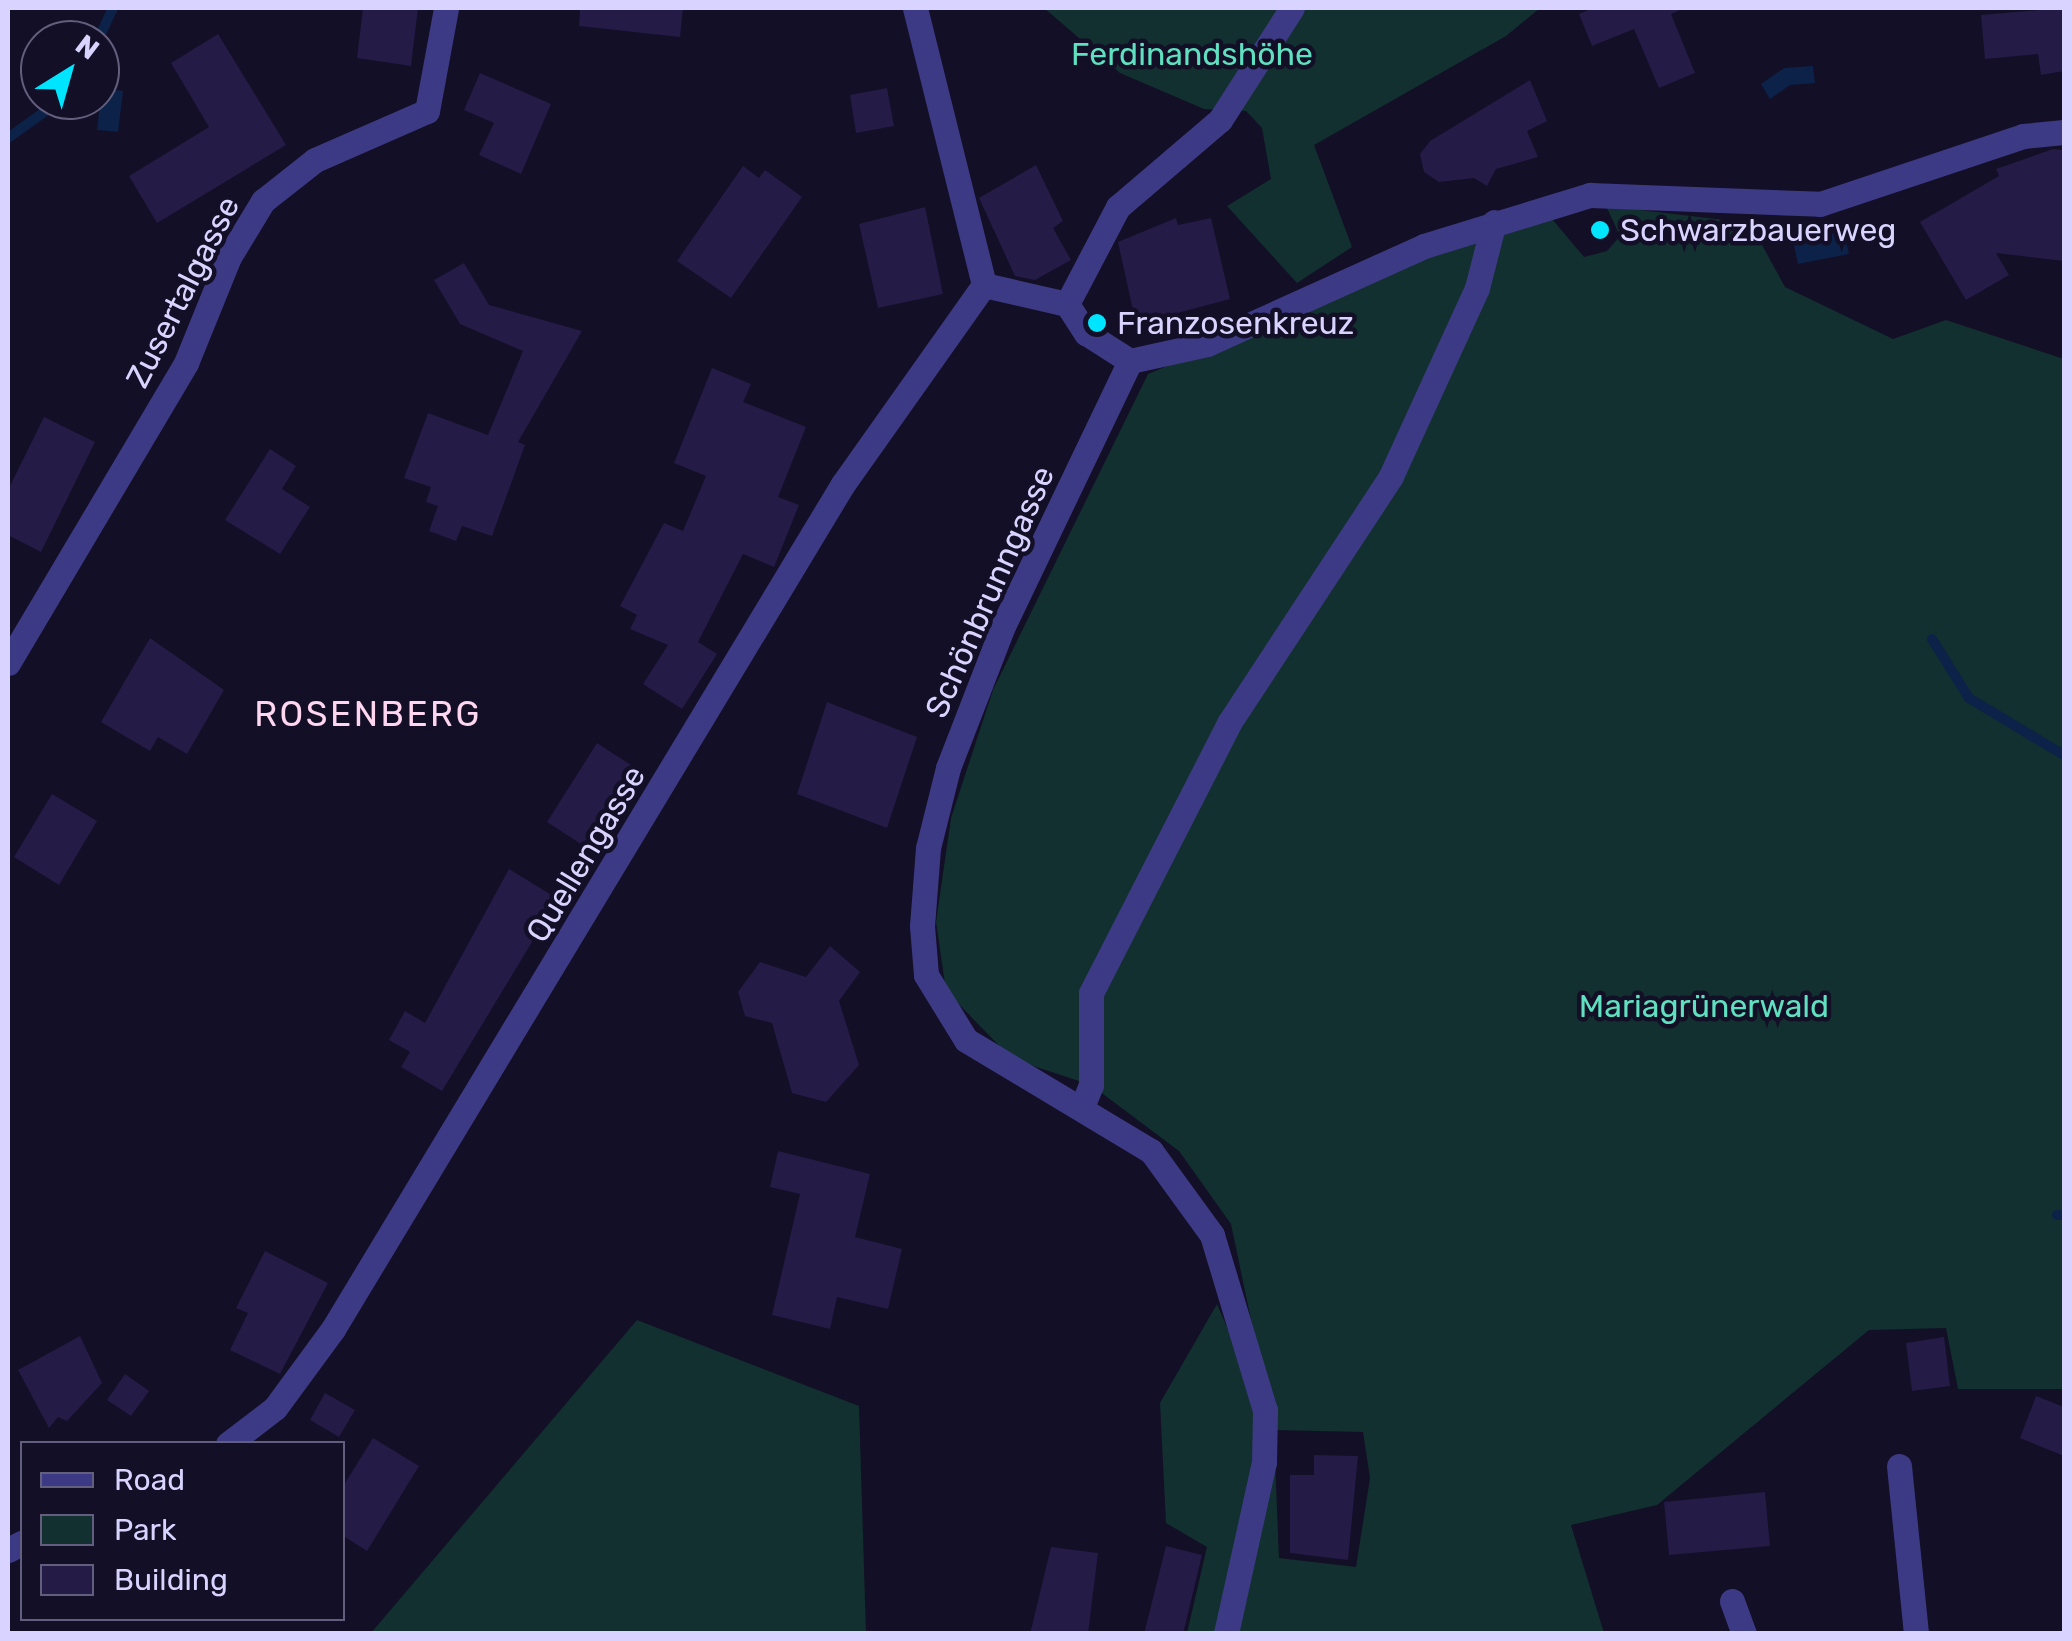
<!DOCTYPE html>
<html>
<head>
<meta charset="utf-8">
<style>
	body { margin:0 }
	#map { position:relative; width:2072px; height:1641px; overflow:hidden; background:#130f26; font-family:Rubik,sans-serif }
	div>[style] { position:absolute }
	.green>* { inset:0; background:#12302f }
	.water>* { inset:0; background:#0c2248 }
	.stream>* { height:10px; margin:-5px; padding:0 5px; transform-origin:5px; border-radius:5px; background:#0c2248 }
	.building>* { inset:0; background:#241b47 }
	.minor>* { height:25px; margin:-12.5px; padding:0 12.5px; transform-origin:12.5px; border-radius:12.5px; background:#3d3a85 }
	.dots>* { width:28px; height:28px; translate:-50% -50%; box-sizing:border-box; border:5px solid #130f26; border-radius:50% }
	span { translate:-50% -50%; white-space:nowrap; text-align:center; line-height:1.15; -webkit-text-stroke:9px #130f26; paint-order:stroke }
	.park-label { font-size:32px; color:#5fe0c0 }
	.poi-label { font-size:32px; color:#d9d4ff }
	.left { translate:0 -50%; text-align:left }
	.street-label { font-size:32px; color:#d9d4ff }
	.neighbourhood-label { font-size:35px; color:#ffd6f0; letter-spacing:2.5px }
	.frame { position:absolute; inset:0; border:10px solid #d9d4ff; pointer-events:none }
	.legend { position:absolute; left:20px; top:1441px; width:325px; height:180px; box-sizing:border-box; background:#130f26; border:2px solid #625e7d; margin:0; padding:12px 18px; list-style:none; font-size:30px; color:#d9d4ff }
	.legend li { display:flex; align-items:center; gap:20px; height:50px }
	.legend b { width:50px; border:2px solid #625e7d }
	.north { position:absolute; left:20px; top:20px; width:100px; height:100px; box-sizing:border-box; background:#130f26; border:2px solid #625e7d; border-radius:50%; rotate:37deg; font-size:28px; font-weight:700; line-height:40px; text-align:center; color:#d9d4ff }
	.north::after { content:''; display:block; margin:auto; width:35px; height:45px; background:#00e5ff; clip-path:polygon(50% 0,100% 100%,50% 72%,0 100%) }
</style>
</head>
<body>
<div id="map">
	<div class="green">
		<i style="clip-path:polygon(1044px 8px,1540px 8px,1506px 36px,1314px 145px,1352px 247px,1297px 283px,1227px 206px,1271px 179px,1262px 128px,1246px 111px,1204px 109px,1120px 73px)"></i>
		<i style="clip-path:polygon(1606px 206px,1750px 223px,1785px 287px,1893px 339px,1946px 320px,2064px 359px,2064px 1389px,1958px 1389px,1946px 1328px,1869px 1330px,1657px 1505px,1571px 1525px,1604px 1633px,1187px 1633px,1207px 1547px,1166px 1523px,1160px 1403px,1217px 1304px,1274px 1436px,1279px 1558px,1356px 1567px,1370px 1478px,1363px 1432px,1274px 1430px,1231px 1224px,1179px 1151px,1091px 1085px,1012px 1059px,946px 991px,936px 922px,951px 818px,993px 690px,1148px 374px,1444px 249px,1552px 219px,1584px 257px,1607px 251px,1620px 236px)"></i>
		<i style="clip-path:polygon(637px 1320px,859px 1406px,866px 1633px,371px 1633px)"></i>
	</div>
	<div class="water">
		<i style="clip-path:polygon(1813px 66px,1815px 83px,1790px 85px,1770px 99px,1761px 84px,1784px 68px)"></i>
		<i style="clip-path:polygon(102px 88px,123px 91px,118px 132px,97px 130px)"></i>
		<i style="clip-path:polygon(1844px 231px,1849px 254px,1798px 264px,1793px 241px)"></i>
	</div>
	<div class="stream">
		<i style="left:98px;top:40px;width:35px;rotate:-65deg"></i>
		<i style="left:8px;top:138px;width:65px;rotate:-35.6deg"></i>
		<i style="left:1932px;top:639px;width:70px;rotate:57.9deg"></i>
		<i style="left:1969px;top:698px;width:111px;rotate:31deg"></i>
		<i style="left:2057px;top:1215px;width:7px"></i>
	</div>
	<div class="building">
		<i style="clip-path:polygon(363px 8px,418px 8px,411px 66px,357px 58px)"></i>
		<i style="clip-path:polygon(580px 8px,683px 8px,680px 37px,579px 26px)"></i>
		<i style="clip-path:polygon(1593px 8px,1685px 8px,1671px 14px,1695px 73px,1659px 88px,1634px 29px,1592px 46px,1579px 14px)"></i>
		<i style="clip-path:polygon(2064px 8px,2064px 71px,2041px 75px,2038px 54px,1985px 59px,1981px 15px)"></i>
		<i style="clip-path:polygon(218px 34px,286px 145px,157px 223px,129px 176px,209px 127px,171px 63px)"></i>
		<i style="clip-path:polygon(480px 73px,551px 104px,521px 174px,479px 155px,494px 123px,464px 110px)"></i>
		<i style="clip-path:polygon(1530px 80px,1547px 121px,1527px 131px,1538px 157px,1496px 169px,1487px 186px,1474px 178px,1439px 182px,1424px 172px,1420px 154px,1430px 141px)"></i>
		<i style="clip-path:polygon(887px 88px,894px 126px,856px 133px,850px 95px)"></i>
		<i style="clip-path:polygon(2053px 149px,2064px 150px,2064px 261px,1996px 253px,2009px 275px,1966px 300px,1920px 222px,1999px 176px,1996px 169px)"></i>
		<i style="clip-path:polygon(1036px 165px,1063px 221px,1053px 228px,1071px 260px,1035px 280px,1015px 276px,979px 198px)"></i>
		<i style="clip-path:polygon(743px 166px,759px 178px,765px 170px,802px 197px,731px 298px,677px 261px)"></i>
		<i style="clip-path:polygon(925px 207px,943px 294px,878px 308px,859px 224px)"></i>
		<i style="clip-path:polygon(1176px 218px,1178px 225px,1211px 218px,1230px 299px,1136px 324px,1118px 242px)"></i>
		<i style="clip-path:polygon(464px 263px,489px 305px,582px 331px,518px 442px,525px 445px,492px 536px,462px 526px,456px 541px,429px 531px,438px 506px,426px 502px,431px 487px,404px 478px,428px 413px,488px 435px,523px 351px,460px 324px,434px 280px)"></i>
		<i style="clip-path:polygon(712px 368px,751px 384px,743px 402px,806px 427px,778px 497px,799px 505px,774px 567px,743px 554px,698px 642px,717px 654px,682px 709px,643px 684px,668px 645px,630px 629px,637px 615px,620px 606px,664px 523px,683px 531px,706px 476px,674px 463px)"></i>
		<i style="clip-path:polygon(44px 417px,95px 442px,41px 552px,8px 535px,8px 490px)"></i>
		<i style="clip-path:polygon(270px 449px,296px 466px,282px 489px,310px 507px,280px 554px,225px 520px)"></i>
		<i style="clip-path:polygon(150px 638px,224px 690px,187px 754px,158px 737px,150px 751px,101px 722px)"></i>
		<i style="clip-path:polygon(827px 702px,917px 737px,887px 828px,797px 794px)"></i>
		<i style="clip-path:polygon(597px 743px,637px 769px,587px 848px,547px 822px)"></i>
		<i style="clip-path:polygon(52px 794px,97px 821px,59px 885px,14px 857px)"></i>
		<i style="clip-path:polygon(509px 869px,558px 899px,442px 1091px,401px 1067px,410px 1052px,389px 1040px,405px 1011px,425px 1023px)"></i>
		<i style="clip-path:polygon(830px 946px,860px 972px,839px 1001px,859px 1065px,826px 1102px,792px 1093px,772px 1023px,745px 1016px,738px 992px,760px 962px,806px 977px)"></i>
		<i style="clip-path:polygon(778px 1151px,870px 1174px,855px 1237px,902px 1249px,888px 1309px,837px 1297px,830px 1329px,772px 1315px,800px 1194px,770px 1187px)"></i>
		<i style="clip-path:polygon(265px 1251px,328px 1283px,280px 1374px,230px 1350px,248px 1313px,236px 1308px)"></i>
		<i style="clip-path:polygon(80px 1336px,102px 1383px,67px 1421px,58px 1417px,49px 1428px,18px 1370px)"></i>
		<i style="clip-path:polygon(1944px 1337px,1950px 1386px,1912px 1391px,1906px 1343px)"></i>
		<i style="clip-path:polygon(125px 1374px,149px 1391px,131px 1416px,107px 1400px)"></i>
		<i style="clip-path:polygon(325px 1393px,355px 1410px,339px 1437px,310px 1420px)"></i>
		<i style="clip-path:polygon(2036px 1396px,2064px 1407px,2064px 1456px,2020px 1438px)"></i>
		<i style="clip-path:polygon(373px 1438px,419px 1466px,367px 1551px,342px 1535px,342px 1488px)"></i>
		<i style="clip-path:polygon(1314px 1455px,1358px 1456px,1348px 1560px,1290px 1553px,1290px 1475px,1314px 1475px)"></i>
		<i style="clip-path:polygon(1765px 1492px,1770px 1546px,1669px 1555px,1664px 1502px)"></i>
		<i style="clip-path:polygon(1166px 1546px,1202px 1555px,1183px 1634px,1144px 1634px)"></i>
		<i style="clip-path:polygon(1051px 1547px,1098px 1553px,1088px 1634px,1030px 1634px)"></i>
	</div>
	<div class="minor">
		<i style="left:915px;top:8px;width:285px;rotate:76deg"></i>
		<i style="left:984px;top:285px;width:85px;rotate:12.9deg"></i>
		<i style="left:1067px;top:304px;width:110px;rotate:-62.3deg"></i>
		<i style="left:1118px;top:207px;width:134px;rotate:-40.5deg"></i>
		<i style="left:1220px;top:120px;width:133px;rotate:-57.3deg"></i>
		<i style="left:1067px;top:304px;width:35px;rotate:57deg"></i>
		<i style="left:1086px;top:333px;width:52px;rotate:32.5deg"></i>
		<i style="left:1130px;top:361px;width:294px;rotate:115.6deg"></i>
		<i style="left:1003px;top:626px;width:152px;rotate:111.2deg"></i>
		<i style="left:948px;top:768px;width:82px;rotate:104deg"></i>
		<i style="left:928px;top:848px;width:78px;rotate:94.4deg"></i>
		<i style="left:922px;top:926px;width:49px;rotate:85.3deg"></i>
		<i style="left:926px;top:975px;width:76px;rotate:58.4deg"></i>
		<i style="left:966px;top:1040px;width:216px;rotate:31deg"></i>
		<i style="left:1151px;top:1151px;width:104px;rotate:54deg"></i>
		<i style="left:1212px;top:1235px;width:183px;rotate:73.2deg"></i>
		<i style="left:1265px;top:1410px;width:52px;rotate:91.1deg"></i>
		<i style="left:1264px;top:1462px;width:176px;rotate:102.5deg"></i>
		<i style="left:1130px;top:361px;width:79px;rotate:-12.4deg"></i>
		<i style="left:1207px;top:344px;width:238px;rotate:-24.3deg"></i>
		<i style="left:1424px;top:246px;width:174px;rotate:-17.1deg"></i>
		<i style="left:1590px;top:195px;width:230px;rotate:2.2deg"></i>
		<i style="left:1820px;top:204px;width:214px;rotate:-18.5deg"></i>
		<i style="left:2023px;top:136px;width:41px;rotate:-5.6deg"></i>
		<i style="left:8px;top:663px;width:349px;rotate:-59.3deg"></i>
		<i style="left:186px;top:363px;width:114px;rotate:-67.9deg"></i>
		<i style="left:229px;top:257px;width:66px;rotate:-58.7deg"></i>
		<i style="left:263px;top:201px;width:66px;rotate:-38.3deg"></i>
		<i style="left:315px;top:160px;width:122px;rotate:-23.6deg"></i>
		<i style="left:427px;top:111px;width:105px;rotate:-79.5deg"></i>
		<i style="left:1082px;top:1107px;width:24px;rotate:-68deg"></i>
		<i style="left:1091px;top:1085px;width:92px;rotate:-90deg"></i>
		<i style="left:1091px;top:993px;width:303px;rotate:-62.9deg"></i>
		<i style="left:1229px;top:723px;width:295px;rotate:-56.7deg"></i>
		<i style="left:1391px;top:476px;width:207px;rotate:-65.4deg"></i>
		<i style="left:1477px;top:288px;width:68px;rotate:-75.6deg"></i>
		<i style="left:228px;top:1444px;width:59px;rotate:-37.5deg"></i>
		<i style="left:275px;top:1408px;width:98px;rotate:-53.7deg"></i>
		<i style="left:333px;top:1329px;width:987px;rotate:-58.89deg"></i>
		<i style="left:843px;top:484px;width:244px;rotate:-54.7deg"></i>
		<i style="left:1899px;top:1466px;width:169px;rotate:84.2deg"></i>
		<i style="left:8px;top:1550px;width:16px;rotate:-27deg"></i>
		<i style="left:1732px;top:1601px;width:35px;rotate:70deg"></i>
	</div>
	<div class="dots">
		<i style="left:1600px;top:230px;background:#00e5ff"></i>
		<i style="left:1097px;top:323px;background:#00e5ff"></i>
	</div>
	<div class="park-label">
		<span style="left:1192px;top:54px">Ferdinandshöhe</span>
		<span style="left:1704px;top:1006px">Mariagrünerwald</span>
	</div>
	<div class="poi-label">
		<span class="left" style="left:1620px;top:230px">Schwarzbauerweg</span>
		<span class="left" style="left:1117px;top:323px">Franzosenkreuz</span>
	</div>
	<div class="street-label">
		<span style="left:183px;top:292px;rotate:-63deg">Zusertalgasse</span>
		<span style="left:990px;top:592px;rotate:-66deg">Schönbrunngasse</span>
		<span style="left:586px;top:854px;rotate:-59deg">Quellengasse</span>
	</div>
	<div class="neighbourhood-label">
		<span style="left:368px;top:714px">ROSENBERG</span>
	</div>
	<div class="frame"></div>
	<ul class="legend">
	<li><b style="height:12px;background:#3d3a85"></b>Road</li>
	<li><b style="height:28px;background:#12302f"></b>Park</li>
	<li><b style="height:28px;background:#241b47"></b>Building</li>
	</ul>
	<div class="north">N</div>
</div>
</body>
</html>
